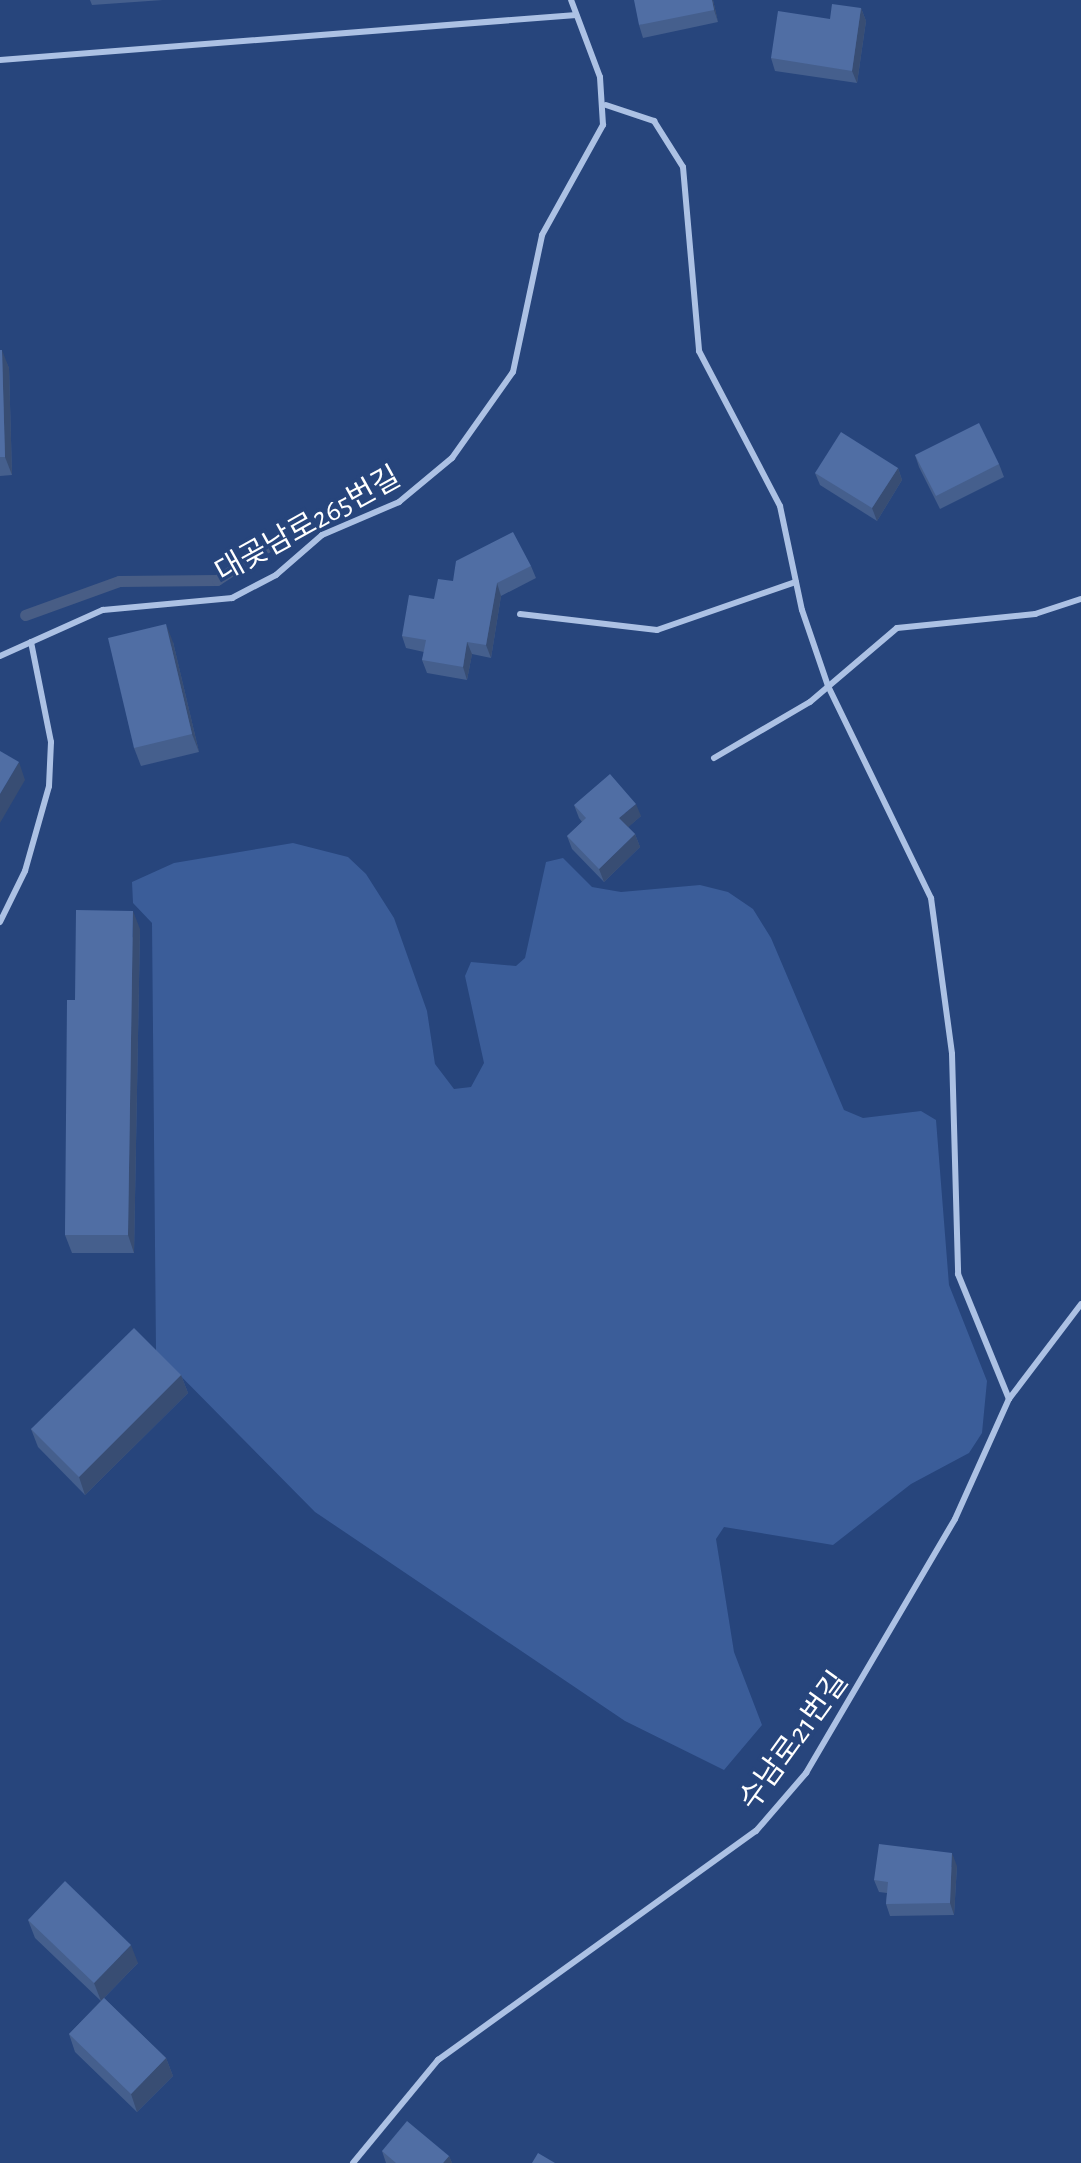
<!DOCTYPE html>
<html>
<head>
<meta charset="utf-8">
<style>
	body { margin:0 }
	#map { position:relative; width:1081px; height:2163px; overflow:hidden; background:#27457c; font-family:"Alegreya Sans","Noto Sans KR",sans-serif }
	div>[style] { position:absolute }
	.green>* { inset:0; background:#3b5d99 }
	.stream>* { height:11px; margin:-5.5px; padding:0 5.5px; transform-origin:5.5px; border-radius:5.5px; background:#485d85 }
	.lane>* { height:6px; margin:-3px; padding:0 3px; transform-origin:3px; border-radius:3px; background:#acc1e4 }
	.wall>* { inset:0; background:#455f8d }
	.shaded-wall>* { inset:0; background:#384d73 }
	.building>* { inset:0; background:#506ea4 }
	span { translate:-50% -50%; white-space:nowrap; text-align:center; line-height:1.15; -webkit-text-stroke:7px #27457c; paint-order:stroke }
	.street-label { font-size:30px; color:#fff }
</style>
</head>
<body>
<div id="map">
	<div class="green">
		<i style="clip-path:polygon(293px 843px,348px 857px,366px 874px,394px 918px,427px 1011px,435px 1064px,454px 1089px,471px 1087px,484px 1063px,465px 976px,471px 962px,516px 966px,525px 958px,546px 862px,563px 858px,592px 887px,621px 892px,700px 885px,728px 892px,753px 909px,771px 938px,844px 1110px,863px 1118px,921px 1111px,936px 1120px,949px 1285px,987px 1381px,982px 1433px,969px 1453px,911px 1484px,833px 1545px,724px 1527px,716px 1539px,734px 1652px,762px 1725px,724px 1770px,625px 1721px,315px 1512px,156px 1351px,152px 923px,133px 903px,132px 882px,174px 863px)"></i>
	</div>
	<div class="stream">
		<i style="left:25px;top:615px;width:100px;rotate:-19.9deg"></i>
		<i style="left:119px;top:581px;width:98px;rotate:-0.6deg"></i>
		<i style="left:217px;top:580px;width:77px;rotate:-33.3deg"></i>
	</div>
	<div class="lane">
		<i style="left:0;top:60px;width:578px;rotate:-4.47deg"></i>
		<i style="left:606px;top:105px;width:51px;rotate:18.4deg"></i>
		<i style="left:654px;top:121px;width:54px;rotate:57.8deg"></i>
		<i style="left:683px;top:167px;width:185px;rotate:85deg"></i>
		<i style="left:699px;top:351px;width:175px;rotate:62.4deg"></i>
		<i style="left:780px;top:506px;width:106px;rotate:78.1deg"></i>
		<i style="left:802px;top:610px;width:80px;rotate:71.1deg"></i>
		<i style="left:828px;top:686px;width:236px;rotate:64.1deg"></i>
		<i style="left:931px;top:898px;width:157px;rotate:82.3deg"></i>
		<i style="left:952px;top:1054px;width:220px;rotate:88.4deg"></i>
		<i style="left:958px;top:1274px;width:135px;rotate:67.8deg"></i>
		<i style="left:520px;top:614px;width:138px;rotate:6.7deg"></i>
		<i style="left:657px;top:630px;width:147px;rotate:-19.1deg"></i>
		<i style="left:0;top:656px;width:113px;rotate:-24.1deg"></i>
		<i style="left:103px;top:610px;width:130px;rotate:-5.3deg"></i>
		<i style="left:232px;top:598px;width:50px;rotate:-27.6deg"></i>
		<i style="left:276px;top:575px;width:61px;rotate:-41deg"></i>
		<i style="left:322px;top:535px;width:84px;rotate:-23.2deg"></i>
		<i style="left:399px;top:502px;width:69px;rotate:-39.7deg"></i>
		<i style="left:452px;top:458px;width:105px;rotate:-54.7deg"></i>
		<i style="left:513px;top:372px;width:140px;rotate:-78deg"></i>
		<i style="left:542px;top:235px;width:126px;rotate:-61deg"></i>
		<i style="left:603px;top:125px;width:48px;rotate:-93.6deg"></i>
		<i style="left:600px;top:77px;width:82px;rotate:-110.6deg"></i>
		<i style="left:714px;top:758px;width:111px;rotate:-30.3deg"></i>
		<i style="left:810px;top:702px;width:114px;rotate:-40.4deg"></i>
		<i style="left:897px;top:628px;width:139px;rotate:-5.8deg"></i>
		<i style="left:1035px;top:614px;width:48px;rotate:-18.1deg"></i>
		<i style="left:0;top:922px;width:57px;rotate:-63.9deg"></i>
		<i style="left:25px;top:871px;width:88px;rotate:-74.2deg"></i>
		<i style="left:49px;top:786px;width:44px;rotate:-87.4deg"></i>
		<i style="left:51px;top:742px;width:102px;rotate:-101.3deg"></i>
		<i style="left:353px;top:2163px;width:134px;rotate:-50.5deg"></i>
		<i style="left:438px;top:2060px;width:392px;rotate:-35.8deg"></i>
		<i style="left:756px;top:1831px;width:77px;rotate:-49.2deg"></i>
		<i style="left:806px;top:1773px;width:294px;rotate:-59.6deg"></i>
		<i style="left:955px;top:1519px;width:132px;rotate:-65.8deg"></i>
		<i style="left:1009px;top:1399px;width:119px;rotate:-52.8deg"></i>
	</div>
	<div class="wall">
		<i style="clip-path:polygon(90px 0,163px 0,92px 5px)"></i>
		<i style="clip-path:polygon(713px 0,718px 22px,643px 38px,639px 25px)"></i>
		<i style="clip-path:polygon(861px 8px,866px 21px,857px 83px,775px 71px,771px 58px,830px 19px)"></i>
		<i style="clip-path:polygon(0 350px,9px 368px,12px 475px,0 476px)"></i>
		<i style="clip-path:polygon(915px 455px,999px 464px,1004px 477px,940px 509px,919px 467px)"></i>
		<i style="clip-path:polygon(898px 468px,902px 480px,877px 521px,820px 485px,815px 473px)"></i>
		<i style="clip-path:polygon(531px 566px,536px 578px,501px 596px,491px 658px,472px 654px,467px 680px,427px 673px,422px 660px,424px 652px,406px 648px,402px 636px,434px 599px,453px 581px)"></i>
		<i style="clip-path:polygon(173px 642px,199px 752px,141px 766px,134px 748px)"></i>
		<i style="clip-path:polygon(574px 805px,641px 816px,628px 827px,635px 834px,640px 847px,604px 882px,572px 849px,567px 836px,582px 822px,579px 818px)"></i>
		<i style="clip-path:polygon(140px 929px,134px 1253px,72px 1253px,65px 1235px,75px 1000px)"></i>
		<i style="clip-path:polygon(181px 1375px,188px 1393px,85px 1495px,38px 1447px,31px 1429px)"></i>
		<i style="clip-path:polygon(957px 1866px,954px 1915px,890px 1916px,886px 1904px,887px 1893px,879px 1892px,874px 1880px)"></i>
		<i style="clip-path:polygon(28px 1920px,138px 1963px,104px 1998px,166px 2058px,173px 2076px,137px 2112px,75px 2052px,69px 2034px,101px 2001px,35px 1938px)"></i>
		<i style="clip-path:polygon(382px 2151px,449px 2156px,452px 2163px,386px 2163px)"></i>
	</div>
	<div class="shaded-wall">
		<i style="clip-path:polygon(712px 0,713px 0,718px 22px,714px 10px)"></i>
		<i style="clip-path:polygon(861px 8px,866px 21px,857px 83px,852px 71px)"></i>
		<i style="clip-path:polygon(2px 350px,9px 368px,12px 475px,5px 457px)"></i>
		<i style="clip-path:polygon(898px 468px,902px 480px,877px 521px,872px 508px)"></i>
		<i style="clip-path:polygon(497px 583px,501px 596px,491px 658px,486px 645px)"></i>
		<i style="clip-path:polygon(166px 624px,173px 642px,199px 752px,192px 734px)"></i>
		<i style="clip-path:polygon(467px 642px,472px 654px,467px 680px,463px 667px)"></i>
		<i style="clip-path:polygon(19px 762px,25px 780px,0 823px,0 794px)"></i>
		<i style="clip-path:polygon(636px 804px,641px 816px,624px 831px,619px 818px)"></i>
		<i style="clip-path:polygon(635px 834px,640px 847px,604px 882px,599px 869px)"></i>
		<i style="clip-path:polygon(133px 911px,140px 929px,134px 1253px,128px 1235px)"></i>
		<i style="clip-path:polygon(181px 1375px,188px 1393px,85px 1495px,79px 1477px)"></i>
		<i style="clip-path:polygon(952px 1853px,957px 1866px,954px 1915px,950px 1903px)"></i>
		<i style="clip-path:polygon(131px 1945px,138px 1963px,101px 2001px,94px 1983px)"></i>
		<i style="clip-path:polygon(166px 2058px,173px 2076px,137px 2112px,131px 2094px)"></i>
		<i style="clip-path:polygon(449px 2156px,452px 2163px,443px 2163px)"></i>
	</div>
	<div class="building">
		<i style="clip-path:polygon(634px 0,712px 0,714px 10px,639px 25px)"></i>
		<i style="clip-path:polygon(832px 4px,861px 8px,852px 71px,771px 58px,778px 11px,830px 19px)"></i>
		<i style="clip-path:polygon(0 350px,2px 350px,5px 457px,0 457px)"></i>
		<i style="clip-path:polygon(979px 423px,999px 464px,936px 496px,915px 455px)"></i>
		<i style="clip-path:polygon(841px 432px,898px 468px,872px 508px,815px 473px)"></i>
		<i style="clip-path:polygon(513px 532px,531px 566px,497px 583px,486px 645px,467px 642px,463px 667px,422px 660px,426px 640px,402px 636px,409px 595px,434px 599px,438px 579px,453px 581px,456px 561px)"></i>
		<i style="clip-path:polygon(166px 624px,192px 734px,134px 748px,108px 638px)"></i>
		<i style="clip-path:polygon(0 751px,19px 762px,0 794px)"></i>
		<i style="clip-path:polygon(610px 774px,636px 804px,619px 818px,635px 834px,599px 869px,567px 836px,586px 818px,574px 805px)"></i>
		<i style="clip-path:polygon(76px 910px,133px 911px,128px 1235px,65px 1235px,67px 1000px,75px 1000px)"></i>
		<i style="clip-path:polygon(134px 1328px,181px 1375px,79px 1477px,31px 1429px)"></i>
		<i style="clip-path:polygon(879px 1844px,952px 1853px,950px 1903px,886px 1904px,888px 1882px,874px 1880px)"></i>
		<i style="clip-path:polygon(65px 1881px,131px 1945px,94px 1983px,28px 1920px)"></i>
		<i style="clip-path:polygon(104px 1998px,166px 2058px,131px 2094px,69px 2034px)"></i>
		<i style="clip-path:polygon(407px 2121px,449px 2156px,443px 2163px,396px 2163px,382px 2151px)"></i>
		<i style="clip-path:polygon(538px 2153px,555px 2163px,532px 2163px)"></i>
	</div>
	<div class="street-label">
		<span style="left:308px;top:525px;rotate:-29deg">대곶남로265번길</span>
		<span style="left:794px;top:1741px;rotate:-54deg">수남로21번길</span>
	</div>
</div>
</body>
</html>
